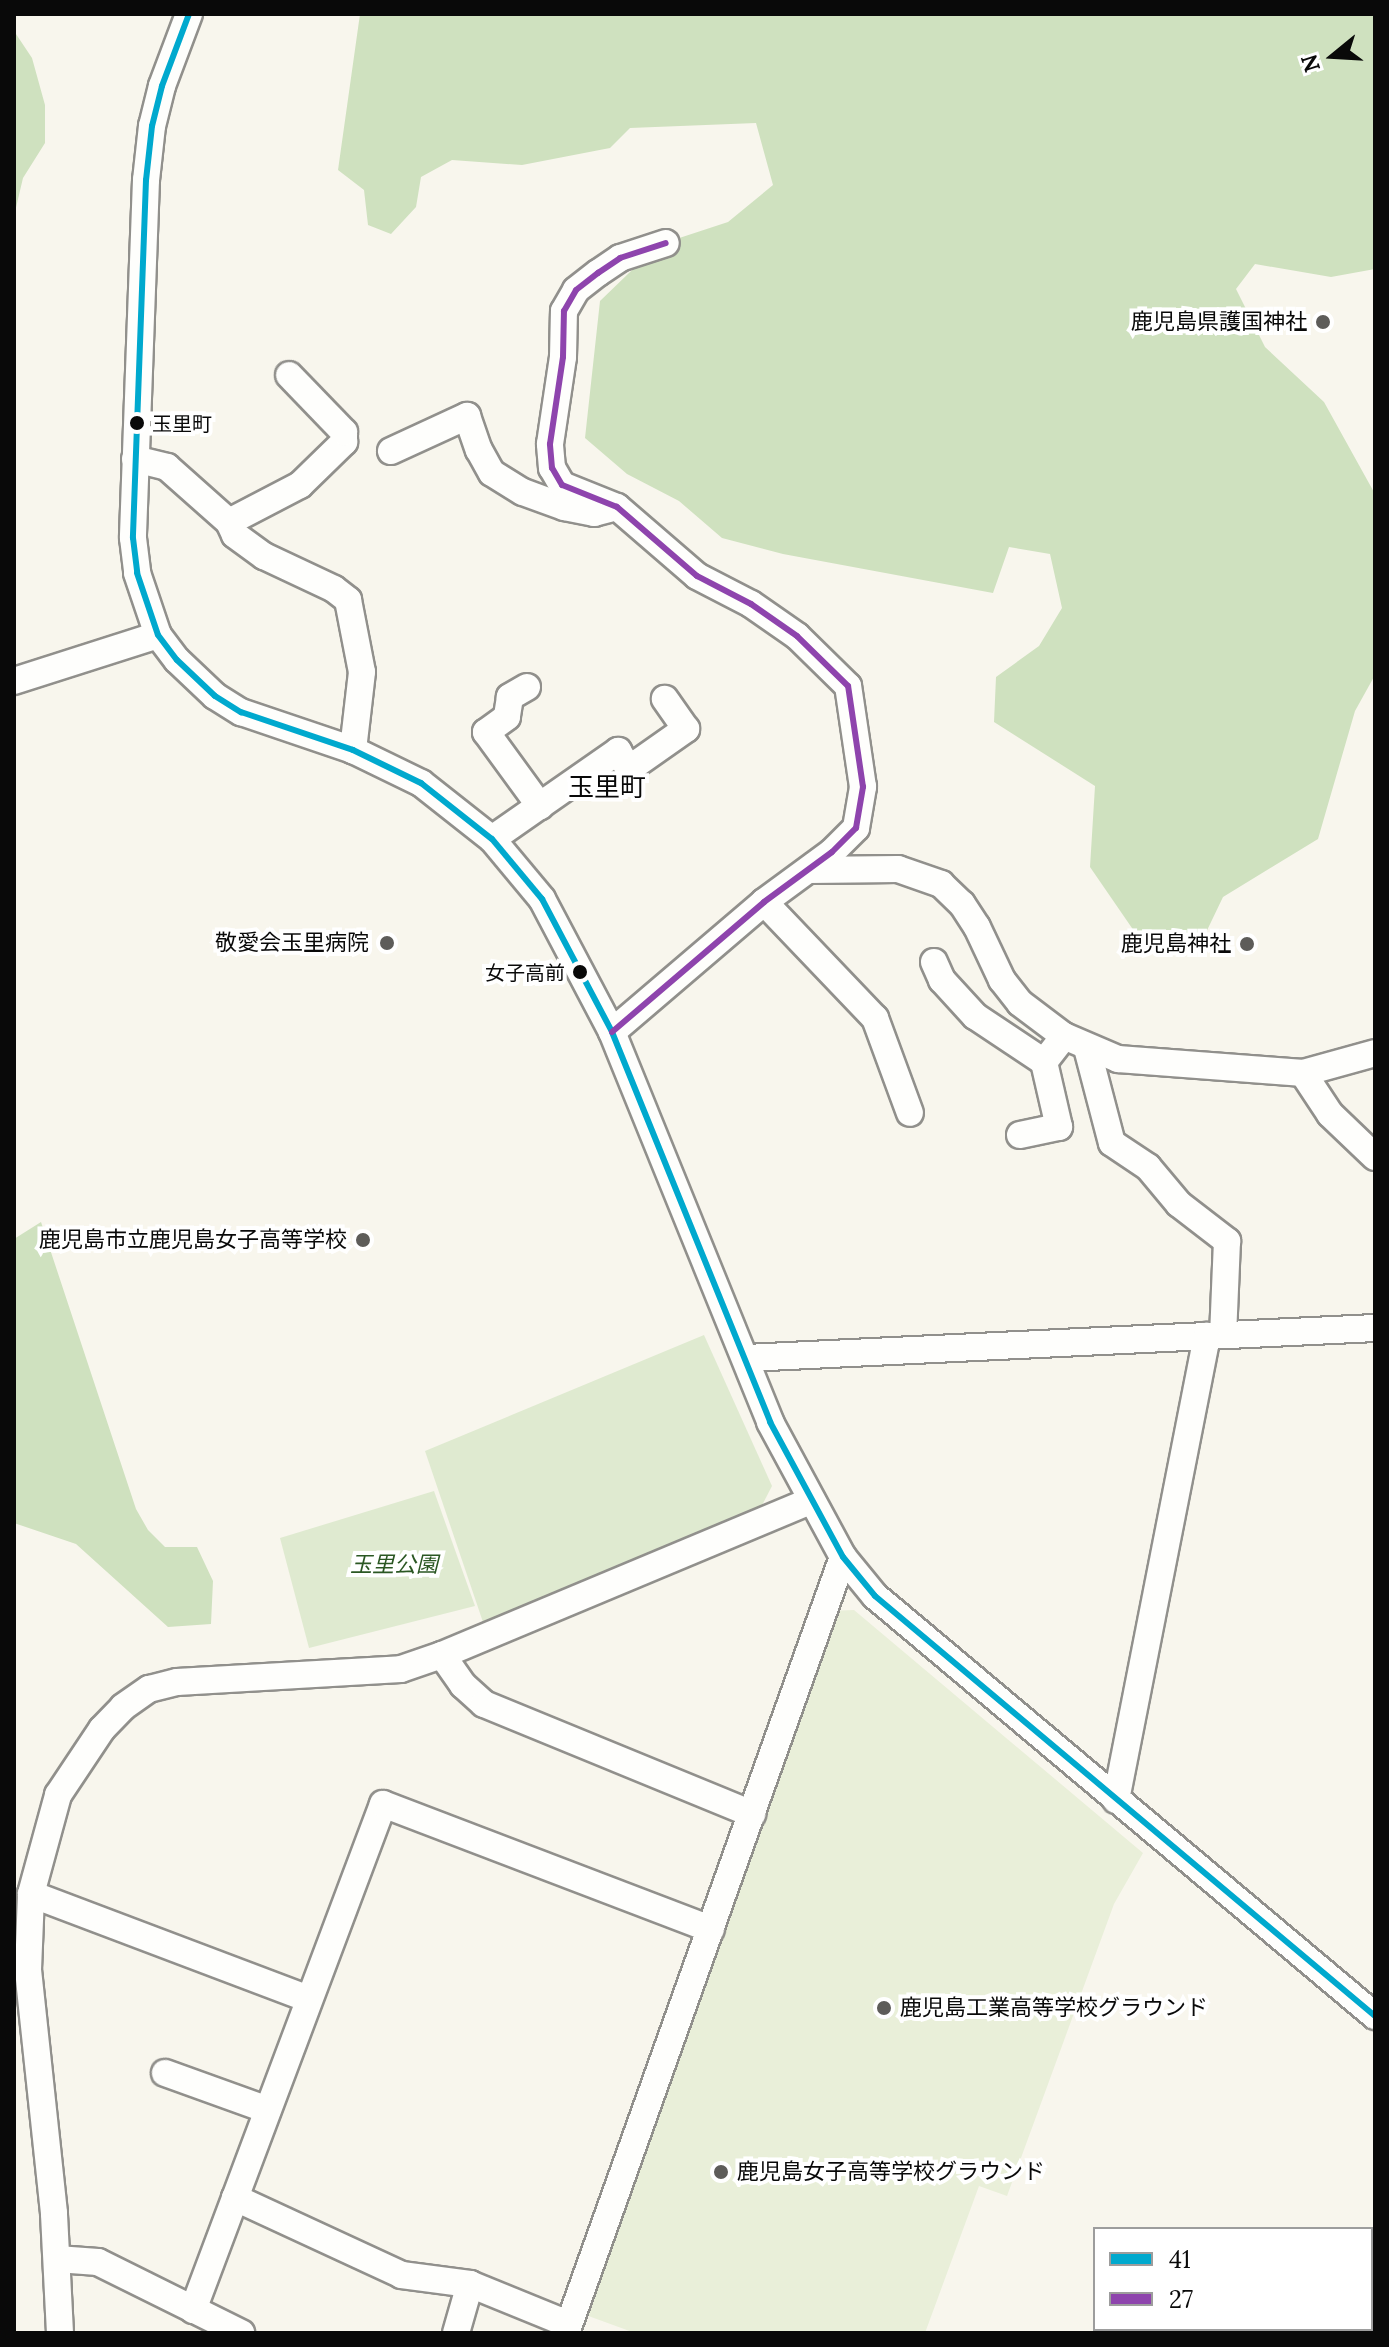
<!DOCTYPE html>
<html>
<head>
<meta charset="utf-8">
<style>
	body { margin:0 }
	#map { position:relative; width:1389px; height:2347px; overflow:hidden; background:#f8f6ed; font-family:Lora,"Noto Sans JP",serif }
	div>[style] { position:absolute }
	.green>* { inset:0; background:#dfead0 }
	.forest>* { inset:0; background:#cfe1bf }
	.pitch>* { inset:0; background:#e9efd9 }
	.roads { filter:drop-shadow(2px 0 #91908c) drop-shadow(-2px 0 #91908c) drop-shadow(0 2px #91908c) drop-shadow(0 -2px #91908c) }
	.minor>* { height:26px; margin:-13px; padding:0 13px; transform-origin:13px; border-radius:13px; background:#fefefc }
	.bus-1>* { height:6px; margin:-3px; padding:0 3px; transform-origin:3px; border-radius:3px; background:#00a9ce }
	.bus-2>* { height:6px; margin:-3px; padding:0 3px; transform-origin:3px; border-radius:3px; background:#8e44ad }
	.dots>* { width:22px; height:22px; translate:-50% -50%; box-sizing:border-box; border:4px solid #fff; border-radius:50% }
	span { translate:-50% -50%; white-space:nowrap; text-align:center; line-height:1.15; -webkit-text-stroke:8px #fff; paint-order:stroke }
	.bus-label { font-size:20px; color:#090909 }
	.left { translate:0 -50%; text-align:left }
	.right { translate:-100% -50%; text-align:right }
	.poi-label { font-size:22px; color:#090909 }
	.park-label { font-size:22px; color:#2b5723; font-style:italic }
	.quarter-label { font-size:26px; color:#090909 }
	.frame { position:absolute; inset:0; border:16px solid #090909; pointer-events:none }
	.legend { position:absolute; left:1093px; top:2227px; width:280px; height:104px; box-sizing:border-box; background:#fff; border:2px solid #9d9d9d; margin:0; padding:10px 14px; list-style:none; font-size:24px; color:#090909 }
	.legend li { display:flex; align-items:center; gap:16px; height:40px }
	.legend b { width:40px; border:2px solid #9d9d9d }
	.north { position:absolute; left:1293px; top:16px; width:80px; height:80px; -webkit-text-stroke:6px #fff; paint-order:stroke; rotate:252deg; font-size:22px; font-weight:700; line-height:32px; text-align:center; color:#090909 }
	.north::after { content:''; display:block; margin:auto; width:28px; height:36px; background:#090909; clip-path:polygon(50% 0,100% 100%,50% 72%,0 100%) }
</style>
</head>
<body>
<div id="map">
	<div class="green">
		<i style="clip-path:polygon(704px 1335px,772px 1486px,758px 1513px,485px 1628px,425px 1451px)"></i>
		<i style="clip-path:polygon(434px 1491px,475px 1606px,309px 1648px,280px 1538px)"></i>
	</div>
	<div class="forest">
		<i style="clip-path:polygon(360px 14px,1375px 14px,1375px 269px,1331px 277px,1255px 264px,1236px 289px,1265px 347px,1324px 402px,1375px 494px,1375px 675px,1355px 711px,1318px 839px,1223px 897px,1200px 945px,1145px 947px,1090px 867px,1095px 786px,994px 722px,996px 677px,1039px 646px,1062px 608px,1050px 554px,1009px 547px,993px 593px,783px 554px,722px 538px,679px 501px,627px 474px,585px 438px,600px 301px,658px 245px,728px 222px,773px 185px,756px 123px,630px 128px,610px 148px,522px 165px,452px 160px,421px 177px,416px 207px,391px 234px,368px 225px,364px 190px,338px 170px)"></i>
		<i style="clip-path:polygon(14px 31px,32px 58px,45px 105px,45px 143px,23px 178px,14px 216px)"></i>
		<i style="clip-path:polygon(41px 1222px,136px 1509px,148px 1530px,165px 1547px,197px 1547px,213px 1581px,211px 1624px,168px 1627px,76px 1544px,14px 1523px,14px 1239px)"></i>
	</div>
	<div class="pitch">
		<i style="clip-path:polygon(854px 1610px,1143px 1853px,1114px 1904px,1007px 2196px,979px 2186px,925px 2333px,635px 2333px,583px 2314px,830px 1611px)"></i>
	</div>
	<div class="roads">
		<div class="minor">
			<i style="left:189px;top:14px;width:77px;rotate:110.6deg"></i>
			<i style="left:162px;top:86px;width:41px;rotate:104deg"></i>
			<i style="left:152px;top:126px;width:54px;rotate:96.3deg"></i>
			<i style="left:146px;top:180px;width:358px;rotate:92.1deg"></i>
			<i style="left:133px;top:538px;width:35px;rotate:83deg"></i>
			<i style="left:137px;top:573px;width:65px;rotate:71.3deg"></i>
			<i style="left:158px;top:635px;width:31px;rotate:53deg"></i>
			<i style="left:177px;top:660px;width:52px;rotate:43.5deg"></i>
			<i style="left:215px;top:696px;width:31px;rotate:32deg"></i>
			<i style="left:241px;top:712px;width:118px;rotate:18.7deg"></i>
			<i style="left:353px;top:750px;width:76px;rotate:25.9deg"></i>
			<i style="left:421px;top:783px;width:90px;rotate:38.3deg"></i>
			<i style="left:492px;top:839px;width:78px;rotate:50.2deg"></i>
			<i style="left:542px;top:899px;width:150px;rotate:62.2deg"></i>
			<i style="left:612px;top:1032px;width:421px;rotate:67.9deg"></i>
			<i style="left:770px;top:1422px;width:153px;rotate:61.6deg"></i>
			<i style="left:843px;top:1557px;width:50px;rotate:50.6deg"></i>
			<i style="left:875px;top:1596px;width:653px;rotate:40.03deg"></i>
			<i style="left:391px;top:451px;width:84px;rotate:-24.7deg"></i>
			<i style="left:467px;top:416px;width:36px;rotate:71deg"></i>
			<i style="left:479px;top:450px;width:26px;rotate:61deg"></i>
			<i style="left:492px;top:473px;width:36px;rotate:32deg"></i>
			<i style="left:523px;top:492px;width:44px;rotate:20.1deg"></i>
			<i style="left:564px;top:507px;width:31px;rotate:11deg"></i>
			<i style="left:594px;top:513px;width:16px;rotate:-15deg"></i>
			<i style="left:135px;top:459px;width:33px;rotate:14deg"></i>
			<i style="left:167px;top:467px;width:83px;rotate:41.6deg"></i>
			<i style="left:229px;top:522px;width:14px;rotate:65deg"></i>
			<i style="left:235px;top:535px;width:36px;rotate:36deg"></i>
			<i style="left:264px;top:556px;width:77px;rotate:25.2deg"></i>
			<i style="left:334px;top:589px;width:18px;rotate:38deg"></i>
			<i style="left:348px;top:600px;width:73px;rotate:79deg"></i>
			<i style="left:362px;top:672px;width:79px;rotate:96.6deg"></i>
			<i style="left:229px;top:522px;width:80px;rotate:-27.5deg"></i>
			<i style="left:300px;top:485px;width:62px;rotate:-44.3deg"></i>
			<i style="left:344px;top:442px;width:10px;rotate:-90deg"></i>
			<i style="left:344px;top:432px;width:79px;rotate:-134deg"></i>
			<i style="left:14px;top:681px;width:151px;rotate:-17.7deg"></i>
			<i style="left:527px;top:687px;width:20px;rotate:150deg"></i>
			<i style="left:510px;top:697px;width:20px;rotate:99deg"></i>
			<i style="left:507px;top:717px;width:26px;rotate:144deg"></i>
			<i style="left:486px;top:732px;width:92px;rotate:53.9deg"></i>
			<i style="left:492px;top:839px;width:154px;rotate:-34.9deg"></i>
			<i style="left:618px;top:751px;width:21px;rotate:59deg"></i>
			<i style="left:629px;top:769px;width:70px;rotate:-35.1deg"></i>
			<i style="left:686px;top:729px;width:37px;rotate:-125deg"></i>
			<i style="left:809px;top:870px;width:89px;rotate:-0.6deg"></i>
			<i style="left:898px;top:869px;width:46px;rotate:19.2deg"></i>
			<i style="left:941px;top:884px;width:29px;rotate:44deg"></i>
			<i style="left:962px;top:904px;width:27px;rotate:57deg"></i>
			<i style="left:977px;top:927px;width:59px;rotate:64.7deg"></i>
			<i style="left:1002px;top:980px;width:29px;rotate:52deg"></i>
			<i style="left:1020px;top:1003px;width:55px;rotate:36.9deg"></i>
			<i style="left:1064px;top:1036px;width:59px;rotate:23.1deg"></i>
			<i style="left:1118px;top:1059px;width:186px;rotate:4.3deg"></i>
			<i style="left:1303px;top:1073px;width:75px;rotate:-15.5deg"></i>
			<i style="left:764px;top:902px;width:161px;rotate:46.3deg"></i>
			<i style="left:875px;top:1018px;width:101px;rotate:69.8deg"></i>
			<i style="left:934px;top:962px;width:20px;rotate:66deg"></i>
			<i style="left:942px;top:980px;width:49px;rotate:47.5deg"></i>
			<i style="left:975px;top:1016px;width:83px;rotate:33.7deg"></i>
			<i style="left:1044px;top:1062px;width:33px;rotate:-52deg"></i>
			<i style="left:612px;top:1032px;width:200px;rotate:-40.5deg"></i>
			<i style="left:764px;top:902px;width:84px;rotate:-36.3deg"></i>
			<i style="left:832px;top:852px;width:34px;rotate:-45deg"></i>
			<i style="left:856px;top:828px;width:42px;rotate:-80.3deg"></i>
			<i style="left:863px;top:787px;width:102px;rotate:-98.4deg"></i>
			<i style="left:848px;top:686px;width:71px;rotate:-135.6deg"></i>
			<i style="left:797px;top:636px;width:56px;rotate:-145.2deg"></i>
			<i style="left:751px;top:604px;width:61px;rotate:-152.6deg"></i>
			<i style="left:697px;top:576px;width:106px;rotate:-139.2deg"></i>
			<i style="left:617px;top:507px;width:59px;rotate:-158.2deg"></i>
			<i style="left:562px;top:485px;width:20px;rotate:-120deg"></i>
			<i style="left:552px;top:468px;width:24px;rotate:-95deg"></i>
			<i style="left:550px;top:444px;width:88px;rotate:-81.5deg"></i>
			<i style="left:563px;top:357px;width:46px;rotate:-88.8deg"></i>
			<i style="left:564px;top:311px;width:24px;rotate:-60deg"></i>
			<i style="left:576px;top:290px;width:28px;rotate:-38deg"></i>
			<i style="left:598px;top:273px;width:27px;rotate:-34deg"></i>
			<i style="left:620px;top:258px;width:48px;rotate:-18.1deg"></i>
			<i style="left:1087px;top:1048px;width:98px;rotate:75.3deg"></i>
			<i style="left:1112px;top:1143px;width:43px;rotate:33.7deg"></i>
			<i style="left:1148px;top:1167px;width:48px;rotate:50deg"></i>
			<i style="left:1179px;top:1204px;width:61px;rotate:37.6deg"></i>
			<i style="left:1227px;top:1241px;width:94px;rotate:92.4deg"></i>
			<i style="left:1303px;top:1073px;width:49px;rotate:56.6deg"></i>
			<i style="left:1330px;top:1114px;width:62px;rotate:43.7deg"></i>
			<i style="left:1020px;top:1135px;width:40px;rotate:-12deg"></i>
			<i style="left:1059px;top:1127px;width:67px;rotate:-103deg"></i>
			<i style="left:746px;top:1358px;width:630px;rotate:-2.73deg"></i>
			<i style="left:442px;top:1655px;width:37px;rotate:55deg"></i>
			<i style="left:463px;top:1685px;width:28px;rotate:42deg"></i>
			<i style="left:484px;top:1704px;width:290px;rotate:22.3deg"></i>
			<i style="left:1116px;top:1800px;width:473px;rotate:-78.9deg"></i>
			<i style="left:31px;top:1894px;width:297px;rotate:20.7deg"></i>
			<i style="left:165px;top:2073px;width:109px;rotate:19.8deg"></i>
			<i style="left:57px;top:2259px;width:41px;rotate:4.2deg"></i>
			<i style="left:98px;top:2262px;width:160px;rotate:26.4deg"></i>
			<i style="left:193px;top:2310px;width:120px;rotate:-69.4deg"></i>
			<i style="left:568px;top:2324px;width:106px;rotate:-157.8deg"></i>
			<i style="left:470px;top:2284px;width:69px;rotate:-172.5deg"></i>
			<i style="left:402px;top:2275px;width:184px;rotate:-155.2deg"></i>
			<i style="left:235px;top:2198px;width:421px;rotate:-69.4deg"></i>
			<i style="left:383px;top:1804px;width:351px;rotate:20.9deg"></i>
			<i style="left:60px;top:2333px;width:120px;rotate:-92.9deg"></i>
			<i style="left:54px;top:2213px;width:244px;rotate:-96.1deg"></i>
			<i style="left:28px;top:1970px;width:76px;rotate:-87.7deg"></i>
			<i style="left:31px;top:1894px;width:103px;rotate:-74.7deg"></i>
			<i style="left:58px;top:1795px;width:79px;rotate:-56.3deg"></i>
			<i style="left:102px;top:1729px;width:30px;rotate:-46deg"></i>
			<i style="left:123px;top:1707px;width:32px;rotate:-35deg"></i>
			<i style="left:149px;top:1689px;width:29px;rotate:-14deg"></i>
			<i style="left:177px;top:1682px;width:224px;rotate:-3.3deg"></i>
			<i style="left:401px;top:1669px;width:43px;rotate:-18.9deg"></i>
			<i style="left:442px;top:1655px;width:399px;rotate:-22.7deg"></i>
			<i style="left:456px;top:2333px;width:51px;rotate:-74.1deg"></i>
			<i style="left:566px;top:2333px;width:824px;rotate:-70.36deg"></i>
		</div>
	</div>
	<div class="bus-1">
		<i style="left:189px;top:14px;width:77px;rotate:110.6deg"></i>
		<i style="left:162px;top:86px;width:41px;rotate:104deg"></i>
		<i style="left:152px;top:126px;width:54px;rotate:96.3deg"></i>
		<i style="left:146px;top:180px;width:358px;rotate:92.1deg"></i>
		<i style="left:133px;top:538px;width:35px;rotate:83deg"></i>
		<i style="left:137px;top:573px;width:65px;rotate:71.3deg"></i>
		<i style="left:158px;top:635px;width:31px;rotate:53deg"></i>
		<i style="left:177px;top:660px;width:52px;rotate:43.5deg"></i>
		<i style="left:215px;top:696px;width:31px;rotate:32deg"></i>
		<i style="left:241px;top:712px;width:118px;rotate:18.7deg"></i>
		<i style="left:353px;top:750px;width:76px;rotate:25.9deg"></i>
		<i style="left:421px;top:783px;width:90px;rotate:38.3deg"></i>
		<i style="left:492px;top:839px;width:78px;rotate:50.2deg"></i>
		<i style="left:542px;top:899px;width:150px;rotate:62.2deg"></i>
		<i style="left:612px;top:1032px;width:421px;rotate:67.9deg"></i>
		<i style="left:770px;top:1422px;width:153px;rotate:61.6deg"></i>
		<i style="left:843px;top:1557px;width:50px;rotate:50.6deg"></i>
		<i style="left:875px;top:1596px;width:653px;rotate:40.03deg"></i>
	</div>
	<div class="bus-2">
		<i style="left:612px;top:1032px;width:200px;rotate:-40.5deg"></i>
		<i style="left:764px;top:902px;width:84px;rotate:-36.3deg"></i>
		<i style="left:832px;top:852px;width:34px;rotate:-45deg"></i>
		<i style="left:856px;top:828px;width:42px;rotate:-80.3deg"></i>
		<i style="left:863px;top:787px;width:102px;rotate:-98.4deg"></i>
		<i style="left:848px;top:686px;width:71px;rotate:-135.6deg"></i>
		<i style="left:797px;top:636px;width:56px;rotate:-145.2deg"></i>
		<i style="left:751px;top:604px;width:61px;rotate:-152.6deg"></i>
		<i style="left:697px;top:576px;width:106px;rotate:-139.2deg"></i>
		<i style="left:617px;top:507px;width:59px;rotate:-158.2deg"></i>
		<i style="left:562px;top:485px;width:20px;rotate:-120deg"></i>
		<i style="left:552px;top:468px;width:24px;rotate:-95deg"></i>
		<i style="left:550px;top:444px;width:88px;rotate:-81.5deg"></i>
		<i style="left:563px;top:357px;width:46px;rotate:-88.8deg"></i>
		<i style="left:564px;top:311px;width:24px;rotate:-60deg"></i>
		<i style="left:576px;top:290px;width:28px;rotate:-38deg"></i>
		<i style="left:598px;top:273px;width:27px;rotate:-34deg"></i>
		<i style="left:620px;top:258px;width:48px;rotate:-18.1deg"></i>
	</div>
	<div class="dots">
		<i style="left:1323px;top:322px;background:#5d5c59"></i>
		<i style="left:137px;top:423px;background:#090909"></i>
		<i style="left:387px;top:943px;background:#5d5c59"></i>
		<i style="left:1247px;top:944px;background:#5d5c59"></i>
		<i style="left:580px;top:972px;background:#090909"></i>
		<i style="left:363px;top:1240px;background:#5d5c59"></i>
		<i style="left:884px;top:2008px;background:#5d5c59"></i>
		<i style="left:721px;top:2172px;background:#5d5c59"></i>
	</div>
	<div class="bus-label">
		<span class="left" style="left:152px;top:423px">玉里町</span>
		<span class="right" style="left:565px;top:972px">女子高前</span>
	</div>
	<div class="poi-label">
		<span class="right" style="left:1307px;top:322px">鹿児島県護国神社</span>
		<span class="right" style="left:369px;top:943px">敬愛会玉里病院</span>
		<span class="right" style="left:1231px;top:944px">鹿児島神社</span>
		<span class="right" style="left:347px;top:1240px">鹿児島市立鹿児島女子高等学校</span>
		<span class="left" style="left:900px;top:2008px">鹿児島工業高等学校グラウンド</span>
		<span class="left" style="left:737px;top:2172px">鹿児島女子高等学校グラウンド</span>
	</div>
	<div class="park-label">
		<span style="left:394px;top:1565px">玉里公園</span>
	</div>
	<div class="quarter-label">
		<span style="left:607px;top:787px">玉里町</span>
	</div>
	<div class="frame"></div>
	<ul class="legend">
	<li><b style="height:10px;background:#00a9ce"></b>41</li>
	<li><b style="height:10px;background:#8e44ad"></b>27</li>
	</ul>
	<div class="north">N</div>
</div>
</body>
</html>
